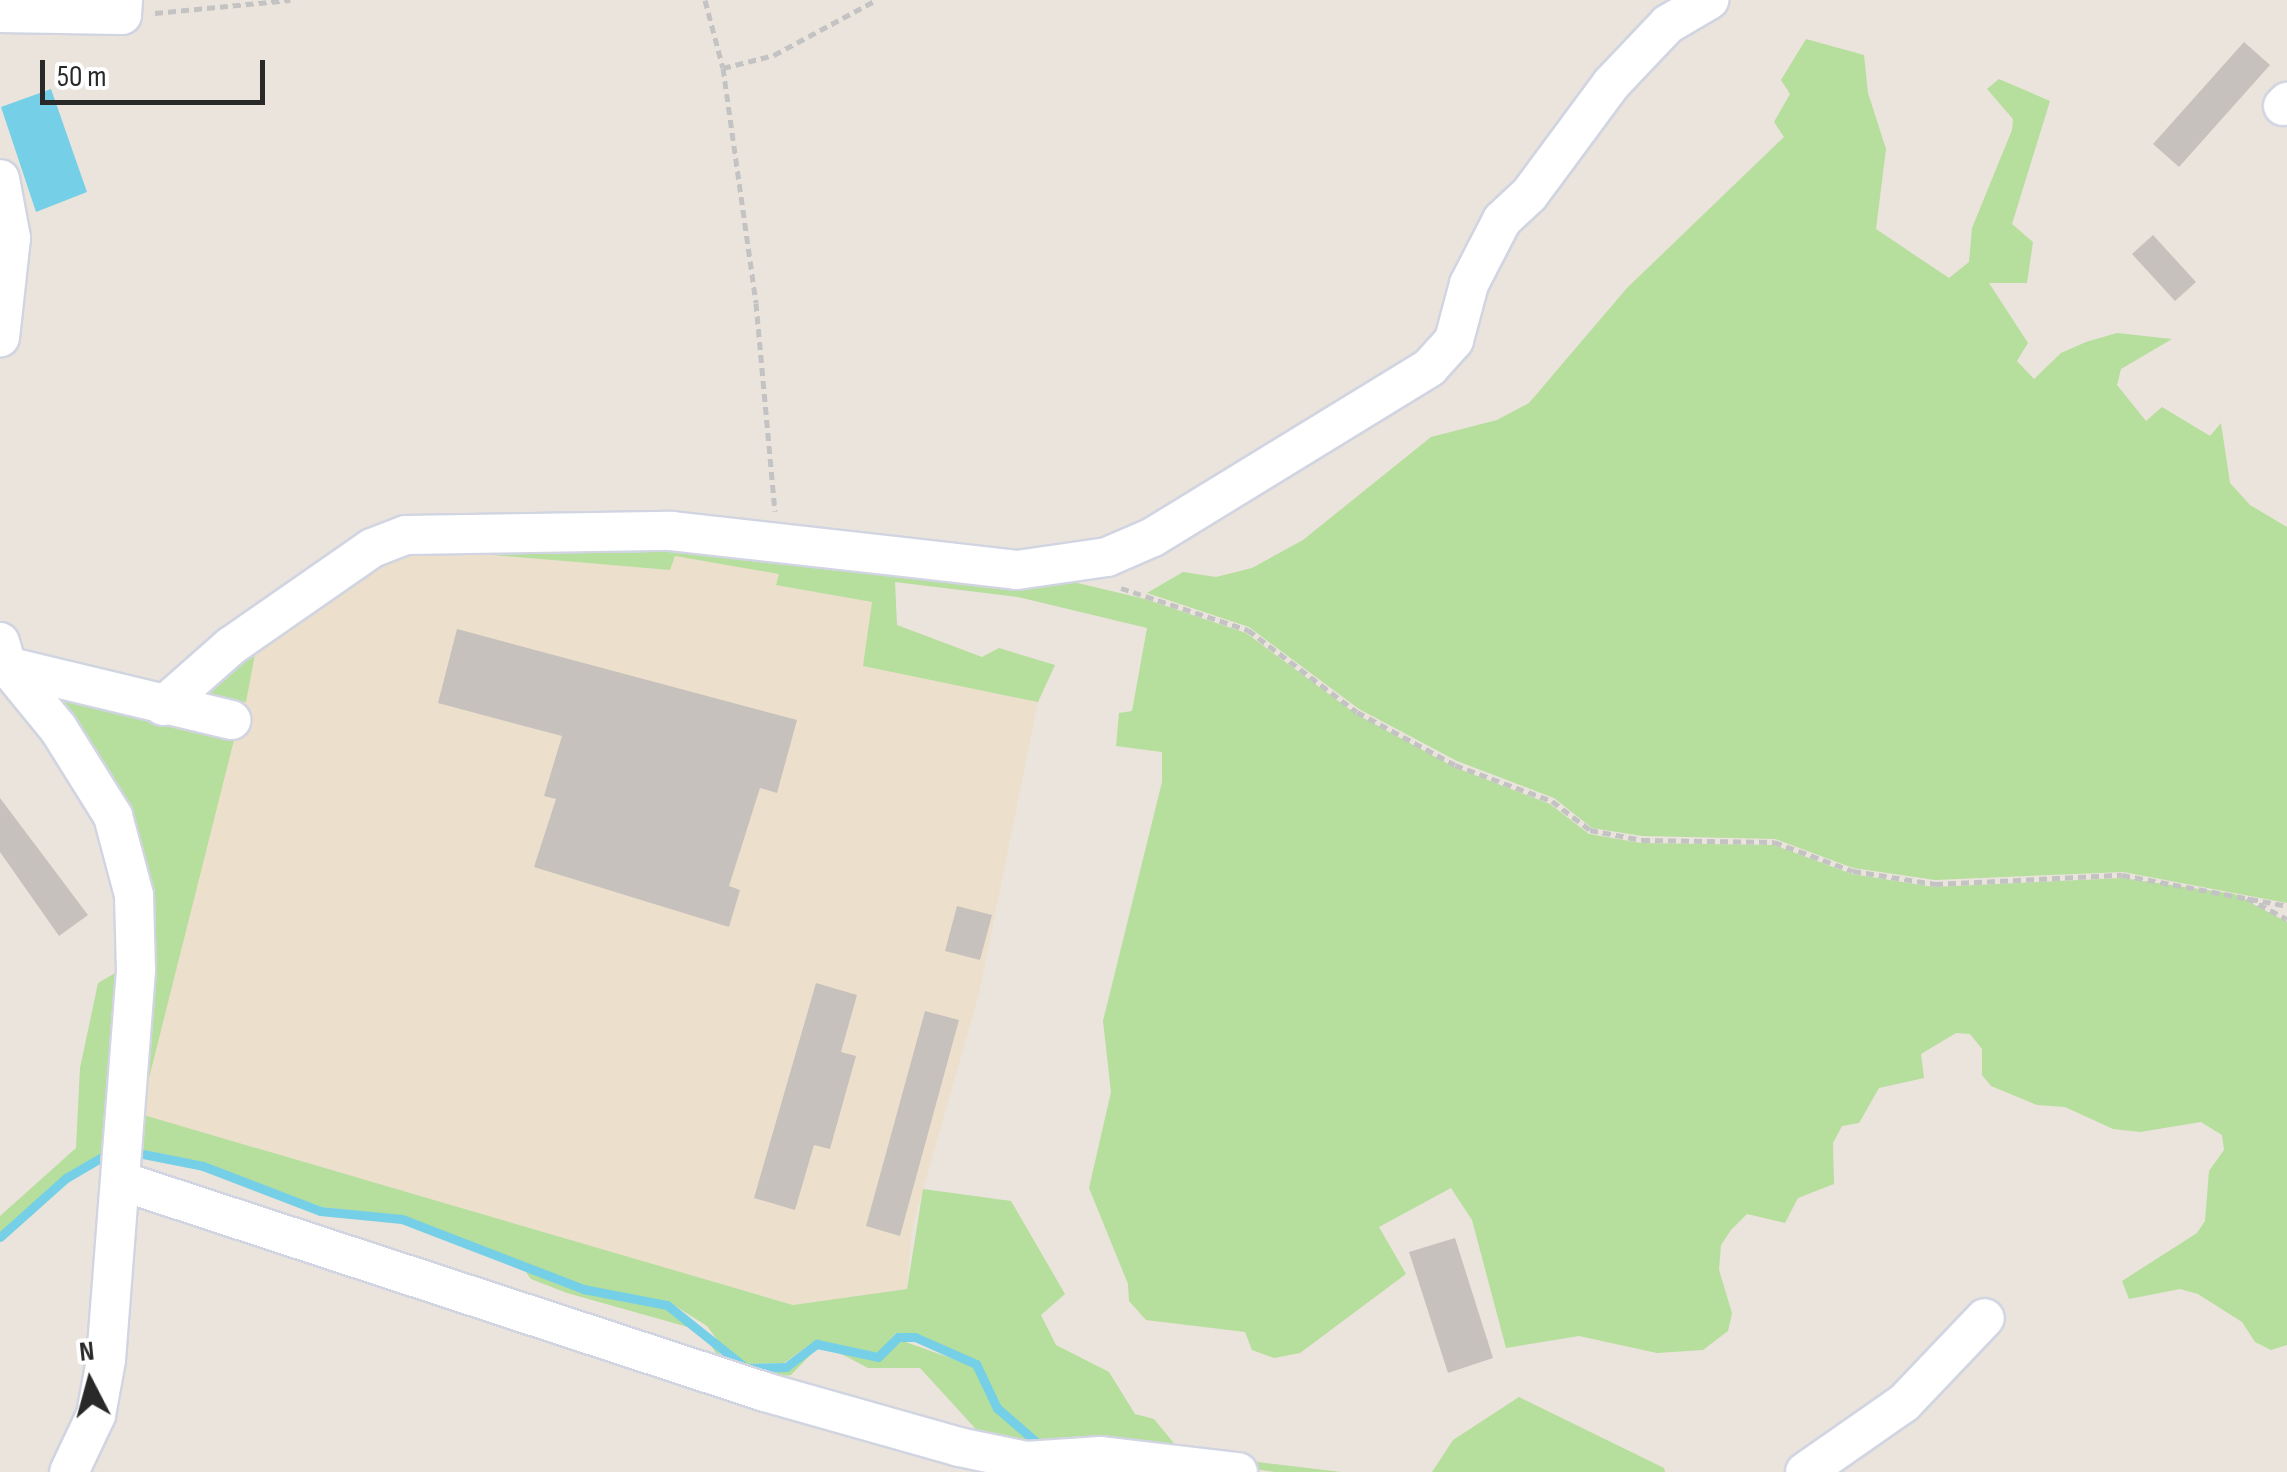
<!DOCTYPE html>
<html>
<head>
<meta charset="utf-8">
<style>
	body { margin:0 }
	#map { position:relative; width:2287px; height:1472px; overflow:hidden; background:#ebe4dc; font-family:"Sofia Sans Condensed",sans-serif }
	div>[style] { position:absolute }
	.education>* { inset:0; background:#ece0cc }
	.green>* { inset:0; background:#b6de9c }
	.water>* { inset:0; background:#75cfe7 }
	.stream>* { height:9px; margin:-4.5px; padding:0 4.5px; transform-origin:4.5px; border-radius:4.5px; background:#75cfe7 }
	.building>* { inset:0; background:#c6c1bc }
	.path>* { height:5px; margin-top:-2.5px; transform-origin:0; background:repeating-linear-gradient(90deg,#c3c3c3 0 8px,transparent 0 13px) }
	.roads { filter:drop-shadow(2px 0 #d1d5e1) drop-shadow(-2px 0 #d1d5e1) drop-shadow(0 2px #d1d5e1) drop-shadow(0 -2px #d1d5e1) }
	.minor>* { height:38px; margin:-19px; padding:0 19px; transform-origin:19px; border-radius:19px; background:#fff }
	span { translate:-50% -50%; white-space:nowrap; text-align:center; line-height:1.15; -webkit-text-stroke:8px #fff; paint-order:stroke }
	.north { position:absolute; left:40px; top:1332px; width:100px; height:100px; -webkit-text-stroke:8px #fff; paint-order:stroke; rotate:354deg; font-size:28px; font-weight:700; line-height:40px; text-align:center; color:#292929 }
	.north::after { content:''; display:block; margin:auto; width:35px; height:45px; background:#292929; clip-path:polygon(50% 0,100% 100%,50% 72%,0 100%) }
	.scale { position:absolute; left:40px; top:60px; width:225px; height:45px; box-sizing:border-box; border:5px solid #292929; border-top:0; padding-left:12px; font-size:30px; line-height:35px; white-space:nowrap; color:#292929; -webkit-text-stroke:8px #fff; paint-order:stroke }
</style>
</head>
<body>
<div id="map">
	<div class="education">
		<i style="clip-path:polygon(399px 547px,669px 570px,675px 556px,780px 574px,777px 585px,872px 602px,864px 666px,1038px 702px,979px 994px,912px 1228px,907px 1289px,793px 1305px,140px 1114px,255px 649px)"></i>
	</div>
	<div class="green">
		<i style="clip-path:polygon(1806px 39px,1864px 55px,1868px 93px,1886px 149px,1876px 229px,1949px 278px,1969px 262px,1972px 228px,2012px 130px,2013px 119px,1987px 89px,1999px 79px,2050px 101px,2012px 224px,2033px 242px,2027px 283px,1989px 283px,2028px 343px,2017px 361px,2034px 379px,2061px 353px,2086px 342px,2117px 333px,2172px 339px,2121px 369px,2117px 385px,2146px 421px,2162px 407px,2210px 436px,2221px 423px,2230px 483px,2250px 505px,2287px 527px,2287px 903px,2123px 872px,1935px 880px,1853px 868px,1775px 839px,1642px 836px,1592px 828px,1554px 798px,1457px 761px,1359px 709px,1249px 627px,1147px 593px,1183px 572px,1216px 577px,1252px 568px,1303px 540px,1431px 437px,1497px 420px,1529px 403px,1627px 288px,1784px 137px,1774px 122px,1790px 94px,1781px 80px)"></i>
		<i style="clip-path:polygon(673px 538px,843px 561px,1048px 576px,1145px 599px,1246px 633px,1356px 714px,1454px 767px,1550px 804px,1589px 834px,1641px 843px,1774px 845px,1852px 874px,1934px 887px,2122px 878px,2234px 894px,2287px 922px,2287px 1345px,2271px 1350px,2255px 1342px,2242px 1322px,2198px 1294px,2180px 1289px,2129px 1299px,2122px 1281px,2197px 1233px,2205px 1221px,2209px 1171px,2224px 1150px,2222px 1135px,2201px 1122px,2140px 1132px,2113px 1129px,2065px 1107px,2037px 1105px,1991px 1086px,1982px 1075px,1982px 1049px,1970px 1034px,1956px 1033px,1921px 1054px,1924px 1078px,1879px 1088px,1859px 1123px,1842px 1126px,1833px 1143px,1834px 1184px,1798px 1198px,1785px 1223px,1747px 1214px,1731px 1230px,1721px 1245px,1719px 1270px,1732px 1313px,1728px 1331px,1703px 1350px,1657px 1353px,1579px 1336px,1506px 1348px,1472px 1220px,1451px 1188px,1379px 1227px,1406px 1274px,1300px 1353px,1274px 1358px,1252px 1350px,1245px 1332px,1146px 1320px,1129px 1301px,1128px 1284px,1089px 1188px,1111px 1092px,1103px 1021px,1162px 782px,1162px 752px,1116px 746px,1119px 713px,1132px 711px,1147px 628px,1018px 597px,895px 582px,897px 625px,982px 657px,999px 648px,1055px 665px,1038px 702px,863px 666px,872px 602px,776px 585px,779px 574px,675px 556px,670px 570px,399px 547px,256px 649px,246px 702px,189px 695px,376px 551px,406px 541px)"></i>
		<i style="clip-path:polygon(54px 688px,86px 703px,235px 736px,140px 1114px,793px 1305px,907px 1289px,923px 1189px,1011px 1201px,1065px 1294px,1041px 1315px,1056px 1345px,1109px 1372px,1135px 1414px,1154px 1419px,1182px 1453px,1341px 1472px,1275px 1472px,1087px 1448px,1052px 1451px,1000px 1406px,979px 1362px,916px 1333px,896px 1333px,878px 1353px,816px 1340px,784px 1363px,747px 1364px,727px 1353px,707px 1326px,669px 1302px,584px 1286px,404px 1216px,321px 1207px,205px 1163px,139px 1149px,132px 1143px,144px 932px,135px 847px,106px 775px,51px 698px)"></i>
		<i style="clip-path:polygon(122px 969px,115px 1149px,65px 1177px,0 1234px,0 1216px,76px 1148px,80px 1068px,98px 983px)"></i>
		<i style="clip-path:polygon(522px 1267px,582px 1293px,628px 1297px,682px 1315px,702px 1331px,723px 1358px,745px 1371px,787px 1370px,818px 1347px,791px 1375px,751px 1381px,729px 1374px,702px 1331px,567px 1293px,531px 1279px)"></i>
		<i style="clip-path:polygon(900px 1340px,973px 1366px,995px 1410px,1042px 1452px,995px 1450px,920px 1368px,868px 1368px,828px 1347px,879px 1359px)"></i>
		<i style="clip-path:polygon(1519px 1397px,1664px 1468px,1665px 1472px,1432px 1472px,1453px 1440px)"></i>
	</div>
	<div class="water">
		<i style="clip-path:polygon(51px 89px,87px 192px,36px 212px,1px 107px)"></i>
	</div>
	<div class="stream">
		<i style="left:138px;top:1153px;width:66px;rotate:11.3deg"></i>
		<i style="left:203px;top:1166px;width:125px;rotate:21deg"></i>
		<i style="left:320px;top:1211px;width:82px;rotate:5.6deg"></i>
		<i style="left:402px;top:1219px;width:194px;rotate:21.1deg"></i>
		<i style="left:583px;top:1289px;width:86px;rotate:10.8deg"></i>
		<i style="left:667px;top:1305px;width:101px;rotate:38.6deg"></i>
		<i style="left:746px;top:1368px;width:40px;rotate:-1.4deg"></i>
		<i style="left:786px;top:1367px;width:39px;rotate:-37deg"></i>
		<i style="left:817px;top:1344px;width:62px;rotate:12deg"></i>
		<i style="left:878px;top:1357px;width:28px;rotate:-45deg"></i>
		<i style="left:898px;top:1337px;width:17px"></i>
		<i style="left:915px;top:1337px;width:67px;rotate:23.9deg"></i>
		<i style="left:976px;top:1364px;width:49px;rotate:64.5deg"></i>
		<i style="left:997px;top:1408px;width:60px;rotate:40.9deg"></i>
		<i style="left:0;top:1237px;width:89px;rotate:-41.8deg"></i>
		<i style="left:66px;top:1178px;width:50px;rotate:-30.2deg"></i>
	</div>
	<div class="building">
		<i style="clip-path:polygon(2244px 42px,2270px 65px,2179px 167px,2153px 144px)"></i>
		<i style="clip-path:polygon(2153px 235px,2196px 282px,2175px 301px,2132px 254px)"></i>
		<i style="clip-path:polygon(457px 629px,797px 720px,777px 793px,760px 788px,729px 886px,740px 890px,729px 927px,534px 867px,556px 799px,544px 796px,562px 736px,438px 703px)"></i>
		<i style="clip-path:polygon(0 798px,88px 915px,59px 936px,0 852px)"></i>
		<i style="clip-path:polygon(957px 906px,992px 915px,980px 960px,945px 951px)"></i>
		<i style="clip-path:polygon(816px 983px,857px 995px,841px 1052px,856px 1056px,830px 1149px,814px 1145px,795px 1210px,754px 1198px)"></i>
		<i style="clip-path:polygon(925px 1011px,959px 1020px,900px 1236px,866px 1226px)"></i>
		<i style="clip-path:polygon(1455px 1238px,1493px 1358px,1448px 1373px,1409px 1252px)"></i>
	</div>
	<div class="path">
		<i style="left:705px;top:0;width:70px;rotate:75.2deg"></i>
		<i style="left:723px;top:68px;width:237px;rotate:82deg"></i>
		<i style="left:756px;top:303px;width:209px;rotate:84.8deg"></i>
		<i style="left:155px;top:13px;width:136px;rotate:-5.5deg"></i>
		<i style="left:723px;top:68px;width:53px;rotate:-14.3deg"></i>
		<i style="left:774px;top:55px;width:116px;rotate:-28.3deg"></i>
		<i style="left:1121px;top:588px;width:134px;rotate:18.3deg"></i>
		<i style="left:1248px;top:630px;width:136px;rotate:37deg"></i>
		<i style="left:1357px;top:712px;width:111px;rotate:28.4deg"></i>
		<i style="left:1455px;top:765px;width:103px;rotate:20.4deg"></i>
		<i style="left:1552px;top:801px;width:48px;rotate:37.3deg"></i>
		<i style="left:1590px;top:830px;width:53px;rotate:10.9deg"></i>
		<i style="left:1642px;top:840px;width:132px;rotate:0.9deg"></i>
		<i style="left:1774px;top:842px;width:84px;rotate:20.2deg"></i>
		<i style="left:1853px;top:871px;width:83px;rotate:9deg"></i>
		<i style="left:1935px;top:884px;width:187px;rotate:-2.8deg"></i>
		<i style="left:2122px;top:875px;width:168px;rotate:10.6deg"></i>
		<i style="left:2247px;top:898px;width:45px;rotate:27.7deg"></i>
	</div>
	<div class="roads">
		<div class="minor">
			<i style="left:0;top:13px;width:122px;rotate:0.9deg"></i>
			<i style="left:122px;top:15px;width:15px;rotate:-86deg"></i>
			<i style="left:2283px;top:106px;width:6px;rotate:-45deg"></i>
			<i style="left:0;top:179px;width:60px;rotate:79.4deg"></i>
			<i style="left:11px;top:238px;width:100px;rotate:96.3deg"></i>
			<i style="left:0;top:642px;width:25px;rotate:74deg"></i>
			<i style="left:7px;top:666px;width:80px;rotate:50.6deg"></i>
			<i style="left:58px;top:728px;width:104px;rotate:58deg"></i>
			<i style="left:113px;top:816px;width:82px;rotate:75.1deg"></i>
			<i style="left:134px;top:895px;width:75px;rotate:88.5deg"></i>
			<i style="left:136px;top:970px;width:391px;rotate:94.4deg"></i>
			<i style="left:106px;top:1360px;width:56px;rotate:100.3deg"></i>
			<i style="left:96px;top:1415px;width:63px;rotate:115.3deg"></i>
			<i style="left:2px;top:665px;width:236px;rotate:13.5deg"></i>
			<i style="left:163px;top:706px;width:91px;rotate:-41.4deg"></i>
			<i style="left:231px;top:646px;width:172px;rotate:-34.8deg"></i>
			<i style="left:372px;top:548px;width:36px;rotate:-21deg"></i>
			<i style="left:406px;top:535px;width:265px;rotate:-0.9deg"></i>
			<i style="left:671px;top:531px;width:348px;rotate:6.4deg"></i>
			<i style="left:1017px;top:570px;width:91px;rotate:-8.2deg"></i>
			<i style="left:1107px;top:557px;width:50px;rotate:-23.5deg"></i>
			<i style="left:1153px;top:537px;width:325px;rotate:-31.5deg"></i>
			<i style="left:1430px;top:367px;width:36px;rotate:-48deg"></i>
			<i style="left:1454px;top:340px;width:58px;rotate:-75deg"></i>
			<i style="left:1469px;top:284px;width:72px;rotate:-62.7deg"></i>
			<i style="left:1502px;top:220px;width:37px;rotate:-43deg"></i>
			<i style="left:1529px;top:195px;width:139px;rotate:-53.5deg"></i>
			<i style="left:1612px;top:83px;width:81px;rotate:-46.5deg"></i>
			<i style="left:1668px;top:24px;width:48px;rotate:-30.3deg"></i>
			<i style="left:121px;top:1181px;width:678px;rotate:18.14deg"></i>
			<i style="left:765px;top:1392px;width:202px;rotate:15.8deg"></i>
			<i style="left:959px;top:1447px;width:68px;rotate:11.8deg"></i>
			<i style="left:1026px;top:1461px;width:75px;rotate:-3.8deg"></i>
			<i style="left:1101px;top:1456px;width:138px;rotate:6.7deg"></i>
			<i style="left:1805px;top:1472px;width:121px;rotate:-34.9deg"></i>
			<i style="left:1904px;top:1403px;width:117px;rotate:-46.4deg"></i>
		</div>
	</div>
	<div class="north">N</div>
	<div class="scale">50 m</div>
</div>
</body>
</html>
